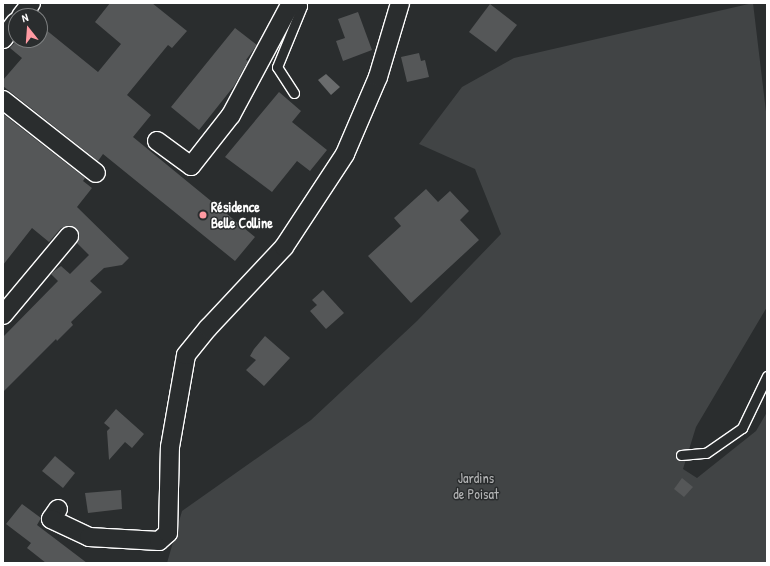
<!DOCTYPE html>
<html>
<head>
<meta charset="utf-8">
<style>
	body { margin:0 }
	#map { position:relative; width:770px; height:566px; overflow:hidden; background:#2a2d2e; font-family:"Patrick Hand",sans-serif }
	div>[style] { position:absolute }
	.green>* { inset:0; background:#414445 }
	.water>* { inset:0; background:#6a6c6d }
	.building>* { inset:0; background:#555758 }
	.roads { filter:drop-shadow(1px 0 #fff) drop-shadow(-1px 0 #fff) drop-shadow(0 1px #fff) drop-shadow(0 -1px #fff) }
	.lane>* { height:9px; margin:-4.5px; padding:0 4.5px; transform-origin:4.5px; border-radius:4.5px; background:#2a2d2e }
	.street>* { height:18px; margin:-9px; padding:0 9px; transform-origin:9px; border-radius:9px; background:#2a2d2e }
	.dots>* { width:11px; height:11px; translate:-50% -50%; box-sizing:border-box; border:2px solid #2a2d2e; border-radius:50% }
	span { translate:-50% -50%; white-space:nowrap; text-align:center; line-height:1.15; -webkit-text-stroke:3px #2a2d2e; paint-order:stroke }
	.poi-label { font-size:14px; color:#fff; font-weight:700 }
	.left { translate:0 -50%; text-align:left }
	.park-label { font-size:14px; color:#b3b4b5 }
	.frame { position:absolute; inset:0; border:4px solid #fff; pointer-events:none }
	.north { position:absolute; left:8px; top:8px; width:40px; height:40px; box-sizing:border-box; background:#2a2d2e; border:1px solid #7f8182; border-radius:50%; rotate:343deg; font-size:11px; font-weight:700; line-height:16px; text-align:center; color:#fff }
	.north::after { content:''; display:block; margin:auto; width:14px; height:18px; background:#ff9aa2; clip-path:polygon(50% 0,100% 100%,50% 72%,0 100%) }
</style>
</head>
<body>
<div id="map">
	<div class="green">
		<i style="clip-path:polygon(753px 3px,767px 120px,767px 307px,696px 427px,683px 469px,697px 478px,756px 431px,767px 412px,767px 563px,167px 563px,182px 511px,311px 420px,417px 321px,501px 234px,475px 169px,419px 144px,462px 87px,514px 58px)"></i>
	</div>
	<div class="water">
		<i style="clip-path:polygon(326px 74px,340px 87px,331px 95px,318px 80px)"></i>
	</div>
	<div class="building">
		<i style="clip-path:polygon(110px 3px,152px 3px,187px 31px,172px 48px,168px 45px,127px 95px,151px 115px,133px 137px,255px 237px,235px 261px,103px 154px,98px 161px,3px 86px,3px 80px,22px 58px,10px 48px,17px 40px,40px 40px,40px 25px,98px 72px,121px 44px,95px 22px)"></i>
		<i style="clip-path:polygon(490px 4px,517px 25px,496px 52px,469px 32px)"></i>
		<i style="clip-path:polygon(358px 12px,372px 50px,343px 61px,336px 41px,345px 38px,338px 19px)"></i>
		<i style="clip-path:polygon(235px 28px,257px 45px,246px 60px,248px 61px,234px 86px,199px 130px,171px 107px)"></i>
		<i style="clip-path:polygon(419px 53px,421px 61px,425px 60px,429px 77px,407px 82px,401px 57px)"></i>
		<i style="clip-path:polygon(279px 92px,301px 111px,292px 122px,327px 150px,310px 171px,297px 161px,272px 192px,225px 157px)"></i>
		<i style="clip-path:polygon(3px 114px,85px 178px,83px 181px,92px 188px,77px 207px,129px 258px,122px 265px,104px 268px,90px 281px,102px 292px,71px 322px,73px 325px,57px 341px,56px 339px,3px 392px,3px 337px,58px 281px,51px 274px,54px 271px,61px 266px,70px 274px,89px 255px,77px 243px,79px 233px,75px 228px,70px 226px,61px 228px,49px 242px,32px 228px,3px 265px)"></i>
		<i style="clip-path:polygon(426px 189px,438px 202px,450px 191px,469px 211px,460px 220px,479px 240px,411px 303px,368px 256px,401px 226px,394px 218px)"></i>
		<i style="clip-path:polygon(323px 290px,344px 313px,326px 329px,310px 311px,317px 305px,312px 300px)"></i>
		<i style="clip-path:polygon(265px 336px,290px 358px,264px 386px,246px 370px,256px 360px,250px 356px,254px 349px)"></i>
		<i style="clip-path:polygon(116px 409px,144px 434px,132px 448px,125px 442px,109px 460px,107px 431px,110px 428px,104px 423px)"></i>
		<i style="clip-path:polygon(55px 456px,75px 473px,63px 488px,42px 471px)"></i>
		<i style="clip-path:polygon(682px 478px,693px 487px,684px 497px,674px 489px)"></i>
		<i style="clip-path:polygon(121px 490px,122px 509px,88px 513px,85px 493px)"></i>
		<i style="clip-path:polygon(22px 504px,41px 518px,37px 525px,87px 563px,46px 563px,27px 548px,31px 543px,6px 524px)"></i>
	</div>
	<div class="roads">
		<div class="lane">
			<i style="left:294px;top:93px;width:31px;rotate:-123deg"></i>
			<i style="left:277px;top:67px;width:66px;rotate:-67.7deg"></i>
			<i style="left:302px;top:6px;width:3px;rotate:-108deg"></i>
			<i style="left:681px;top:455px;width:25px;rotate:-5deg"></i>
			<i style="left:706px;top:453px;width:44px;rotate:-34.8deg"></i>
			<i style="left:742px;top:428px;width:58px;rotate:-64.3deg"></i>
		</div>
		<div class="street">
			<i style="left:21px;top:16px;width:16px;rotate:-52deg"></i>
			<i style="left:3px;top:39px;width:21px;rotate:-53deg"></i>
			<i style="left:3px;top:100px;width:118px;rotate:38.1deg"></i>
			<i style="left:157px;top:141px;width:42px;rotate:36.3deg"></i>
			<i style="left:191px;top:166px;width:65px;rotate:-51.9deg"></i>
			<i style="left:231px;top:115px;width:127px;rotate:-61.8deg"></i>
			<i style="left:3px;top:315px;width:103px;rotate:-50.1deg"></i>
			<i style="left:58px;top:509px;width:12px;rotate:125deg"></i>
			<i style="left:51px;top:519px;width:42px;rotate:25.3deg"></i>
			<i style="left:89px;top:537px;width:70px;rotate:3.3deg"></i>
			<i style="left:159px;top:541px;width:12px;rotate:-42deg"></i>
			<i style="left:168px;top:533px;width:86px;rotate:-88.7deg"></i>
			<i style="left:170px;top:447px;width:93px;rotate:-80.1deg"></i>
			<i style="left:186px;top:355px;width:35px;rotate:-51deg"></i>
			<i style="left:208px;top:328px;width:111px;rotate:-46.8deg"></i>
			<i style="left:284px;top:247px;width:111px;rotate:-56.7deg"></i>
			<i style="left:345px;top:154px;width:84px;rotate:-66.8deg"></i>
			<i style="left:378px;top:77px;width:77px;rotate:-73.4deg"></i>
		</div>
	</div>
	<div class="dots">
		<i style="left:203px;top:215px;background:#ff9aa2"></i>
	</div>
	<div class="poi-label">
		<span class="left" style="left:211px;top:215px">Résidence<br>Belle Colline</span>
	</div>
	<div class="park-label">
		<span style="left:476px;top:486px">Jardins<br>de Poisat</span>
	</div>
	<div class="frame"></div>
	<div class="north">N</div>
</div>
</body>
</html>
